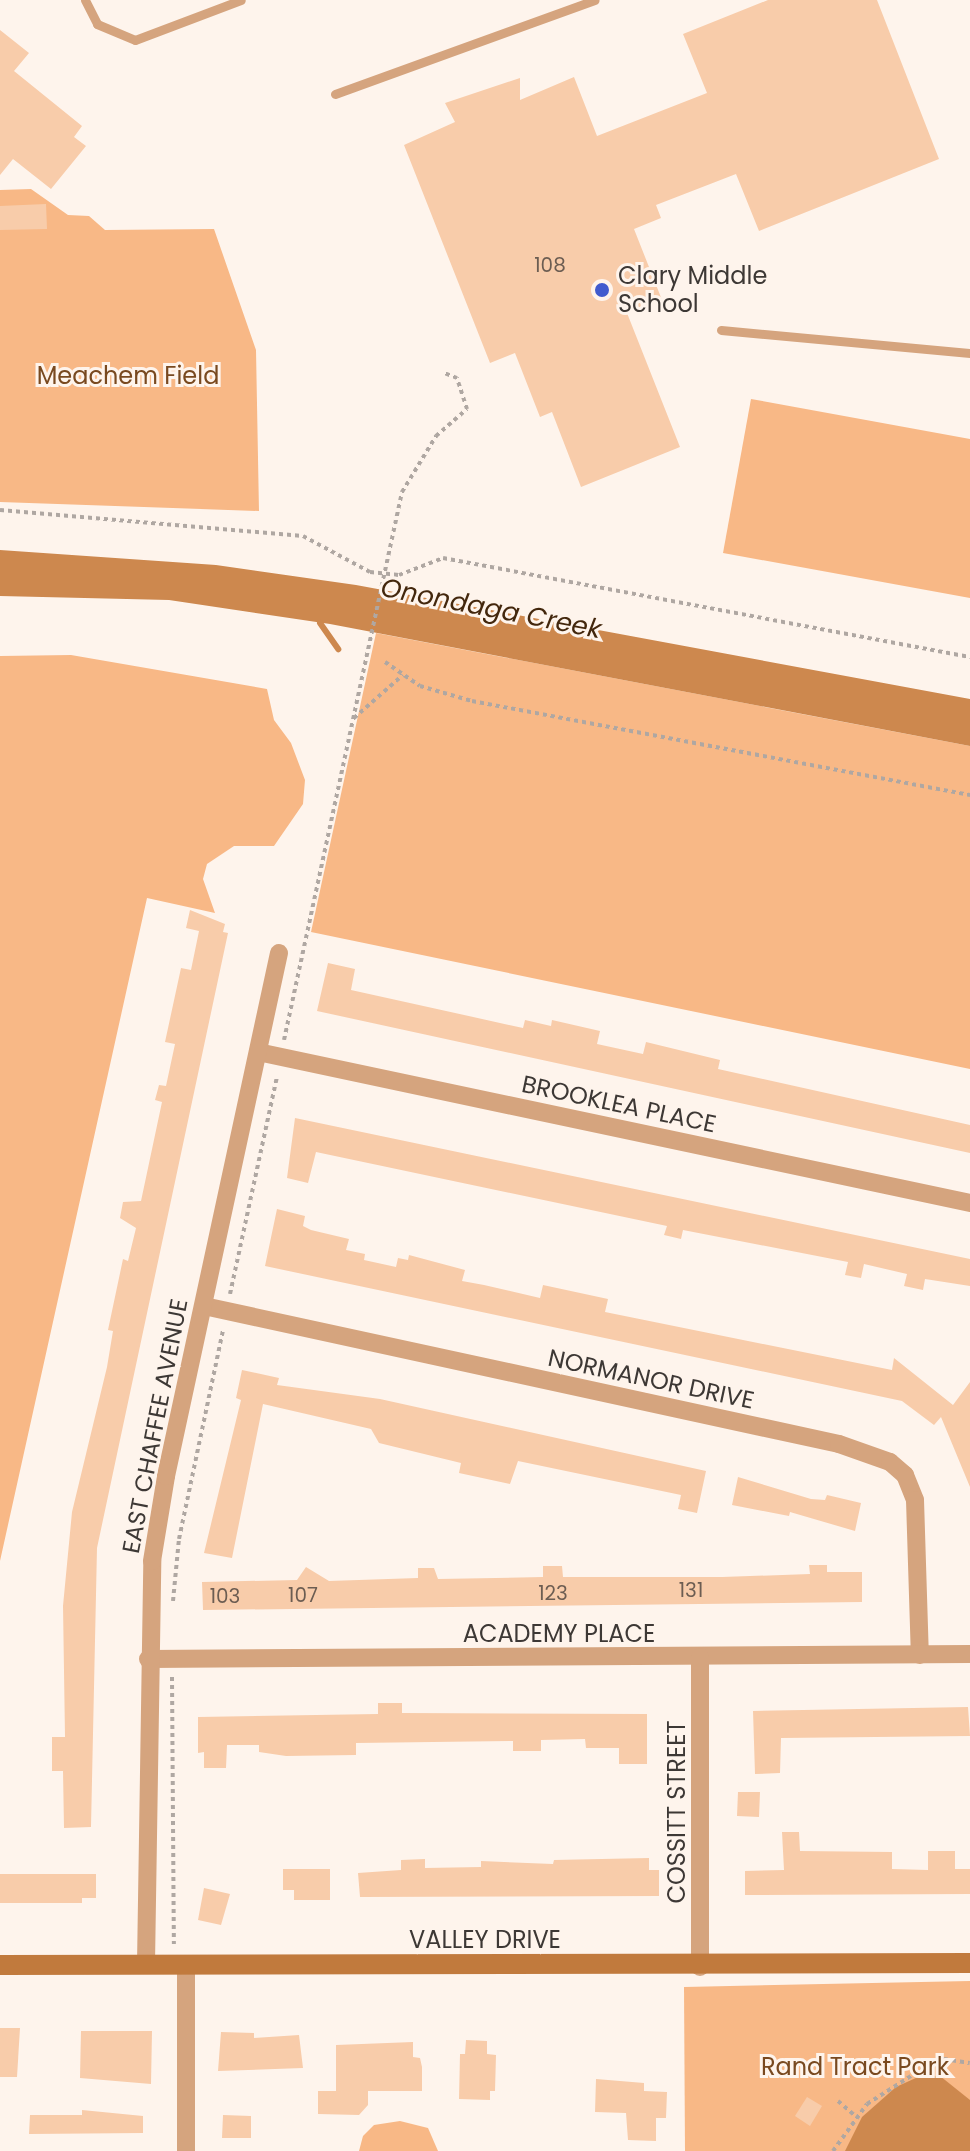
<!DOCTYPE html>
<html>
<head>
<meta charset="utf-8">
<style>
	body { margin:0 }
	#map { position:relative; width:970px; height:2151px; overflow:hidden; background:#fef4ec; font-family:Poppins,sans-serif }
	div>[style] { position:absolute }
	.green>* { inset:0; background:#f8b886 }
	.water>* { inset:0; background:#cd884e }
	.stream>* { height:6px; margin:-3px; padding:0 3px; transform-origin:3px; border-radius:3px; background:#cd884e }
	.building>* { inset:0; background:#f8ccaa }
	.path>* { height:4px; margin-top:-2px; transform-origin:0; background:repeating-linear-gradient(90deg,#afa7a2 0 4px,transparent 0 8px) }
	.service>* { height:9px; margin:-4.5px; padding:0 4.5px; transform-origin:4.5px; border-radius:4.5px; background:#d5a47e }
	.minor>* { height:18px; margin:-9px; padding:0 9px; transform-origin:9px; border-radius:9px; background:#d5a47e }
	.secondary>* { height:20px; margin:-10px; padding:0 10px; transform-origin:10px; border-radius:10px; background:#c17a3d }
	.dots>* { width:22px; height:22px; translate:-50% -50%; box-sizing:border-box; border:4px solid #fef4ec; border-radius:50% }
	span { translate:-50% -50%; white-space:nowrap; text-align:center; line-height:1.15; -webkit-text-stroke:6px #fef4ec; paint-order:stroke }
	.number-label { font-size:20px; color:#6c5d52 }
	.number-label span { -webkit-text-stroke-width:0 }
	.poi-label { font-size:24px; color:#3d3835 }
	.left { translate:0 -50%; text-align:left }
	.park-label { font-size:24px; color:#79491f }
	.street-label { font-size:24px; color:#3d3835 }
	.water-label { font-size:26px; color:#43270d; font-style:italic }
</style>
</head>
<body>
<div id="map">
	<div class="green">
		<i style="clip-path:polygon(31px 189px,68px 215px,89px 216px,105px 230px,214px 229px,256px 350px,259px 511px,0 502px,0 190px)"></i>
		<i style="clip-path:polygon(751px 399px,970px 439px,970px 598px,723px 553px)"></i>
		<i style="clip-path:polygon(376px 633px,970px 746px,970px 1069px,311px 932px)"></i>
		<i style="clip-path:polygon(71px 655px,267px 689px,274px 720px,291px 743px,305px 780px,303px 804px,274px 846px,234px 846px,207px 864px,203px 879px,215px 913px,147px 898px,0 1561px,0 656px)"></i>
		<i style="clip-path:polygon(970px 1981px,970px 2151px,685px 2151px,684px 1987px)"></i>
		<i style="clip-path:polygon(400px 2121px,428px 2128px,438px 2151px,359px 2151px,363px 2136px,374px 2125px)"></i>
	</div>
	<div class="water">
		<i style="clip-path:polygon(0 550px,216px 565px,356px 585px,970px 699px,970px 746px,330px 624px,169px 600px,0 596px)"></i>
		<i style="clip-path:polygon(940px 2076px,970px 2100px,970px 2151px,845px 2151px,862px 2117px,896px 2087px,918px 2077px)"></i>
	</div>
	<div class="stream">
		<i style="left:320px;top:623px;width:32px;rotate:55deg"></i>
	</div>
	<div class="building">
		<i style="clip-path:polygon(768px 0,877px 0,939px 159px,759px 231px,736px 174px,656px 205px,661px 218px,634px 229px,662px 300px,627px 313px,680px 447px,581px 487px,552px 412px,540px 417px,515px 353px,490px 363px,404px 145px,455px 122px,445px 103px,520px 78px,520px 100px,574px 77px,597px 136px,707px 93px,683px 34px)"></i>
		<i style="clip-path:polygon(0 30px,29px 53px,14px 71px,82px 126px,74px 137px,86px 146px,51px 189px,13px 159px,0 175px)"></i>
		<i style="clip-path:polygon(46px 204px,47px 229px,0 230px,0 206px)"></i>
		<i style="clip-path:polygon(190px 910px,225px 924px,223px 932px,228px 933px,97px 1548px,91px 1827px,64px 1828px,63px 1771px,52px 1771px,52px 1737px,65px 1737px,63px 1606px,72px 1512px,107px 1367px,113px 1331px,108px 1330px,123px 1259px,128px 1261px,136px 1228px,120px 1218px,123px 1202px,141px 1201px,162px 1102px,155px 1100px,159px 1085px,166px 1086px,175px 1044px,165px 1042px,181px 968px,191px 970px,199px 931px,186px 928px)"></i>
		<i style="clip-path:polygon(328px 963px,355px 969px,351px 990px,523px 1028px,525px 1020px,551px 1026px,552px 1020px,600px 1031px,597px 1044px,643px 1054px,646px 1042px,720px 1060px,718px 1069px,970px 1125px,970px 1153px,317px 1011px)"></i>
		<i style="clip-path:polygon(295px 1118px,970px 1259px,970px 1286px,925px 1279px,923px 1290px,904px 1286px,907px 1274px,864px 1264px,861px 1278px,845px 1275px,848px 1262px,683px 1230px,681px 1239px,664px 1235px,667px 1226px,316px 1152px,308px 1183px,287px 1178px)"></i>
		<i style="clip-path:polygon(277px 1209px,305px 1216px,303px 1226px,311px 1230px,349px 1239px,346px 1250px,365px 1254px,364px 1260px,396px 1267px,398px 1258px,408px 1260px,409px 1255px,465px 1270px,462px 1281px,484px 1285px,540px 1298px,543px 1285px,608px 1299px,605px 1312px,892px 1370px,894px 1358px,953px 1405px,970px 1382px,970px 1487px,941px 1417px,934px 1425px,902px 1401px,265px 1266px)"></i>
		<i style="clip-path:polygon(242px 1370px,279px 1378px,277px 1385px,380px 1399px,706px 1471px,697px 1513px,678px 1509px,681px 1495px,518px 1461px,510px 1484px,459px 1473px,461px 1463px,379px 1443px,371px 1429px,263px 1404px,232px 1558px,204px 1553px,241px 1400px,236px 1398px)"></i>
		<i style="clip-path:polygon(738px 1477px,811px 1499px,825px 1500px,827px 1495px,861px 1503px,855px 1531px,790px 1512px,789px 1516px,732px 1505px)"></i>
		<i style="clip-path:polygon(809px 1565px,827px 1565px,827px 1572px,862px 1572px,862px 1602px,203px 1610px,202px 1582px,297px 1580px,306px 1567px,329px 1581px,418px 1578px,418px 1568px,434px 1568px,438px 1579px,543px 1577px,543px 1566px,562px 1566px,563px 1577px,722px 1577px,810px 1574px)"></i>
		<i style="clip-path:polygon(378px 1703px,402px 1703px,402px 1713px,647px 1714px,647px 1764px,619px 1764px,619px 1748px,586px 1748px,585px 1739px,541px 1740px,541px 1751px,513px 1751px,513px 1741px,356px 1743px,356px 1755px,286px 1756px,259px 1752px,259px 1745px,227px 1745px,226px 1768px,204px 1768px,204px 1752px,198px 1753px,198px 1717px,378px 1714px)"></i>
		<i style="clip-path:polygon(968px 1707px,970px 1736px,781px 1738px,780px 1773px,755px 1774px,753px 1711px)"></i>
		<i style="clip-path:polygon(738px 1792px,760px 1792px,759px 1817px,737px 1816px)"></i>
		<i style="clip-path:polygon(782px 1832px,799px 1832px,800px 1851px,892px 1852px,892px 1869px,928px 1870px,928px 1851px,955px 1851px,955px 1869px,970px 1869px,970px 1894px,745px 1895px,745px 1871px,784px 1870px)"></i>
		<i style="clip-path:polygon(649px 1858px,649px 1870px,659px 1870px,659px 1896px,360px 1897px,358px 1873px,401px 1870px,401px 1860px,425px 1859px,425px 1868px,481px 1867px,481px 1861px,553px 1864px,554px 1860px)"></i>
		<i style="clip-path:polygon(283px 1869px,330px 1869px,330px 1900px,294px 1900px,294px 1890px,283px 1890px)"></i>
		<i style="clip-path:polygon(0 1874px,96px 1874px,96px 1898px,82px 1898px,82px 1903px,0 1903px)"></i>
		<i style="clip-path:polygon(204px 1888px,230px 1894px,221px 1925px,198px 1920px)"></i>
		<i style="clip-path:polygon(0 2028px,20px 2028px,17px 2077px,0 2077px)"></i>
		<i style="clip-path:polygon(81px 2031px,152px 2031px,151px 2084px,80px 2078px)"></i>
		<i style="clip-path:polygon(221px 2032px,254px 2033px,254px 2038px,299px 2035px,303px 2068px,218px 2071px)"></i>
		<i style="clip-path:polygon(466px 2040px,487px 2041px,487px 2054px,496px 2055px,495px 2091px,490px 2091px,490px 2100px,459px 2099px,460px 2054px,465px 2054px)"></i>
		<i style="clip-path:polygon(413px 2042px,413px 2057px,420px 2058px,422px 2067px,422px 2091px,368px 2091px,368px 2105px,359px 2115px,318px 2114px,318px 2091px,336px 2091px,336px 2045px)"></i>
		<i style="clip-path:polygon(596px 2079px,644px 2083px,644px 2091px,667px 2092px,666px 2118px,656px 2118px,656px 2141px,628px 2140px,626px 2113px,595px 2112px)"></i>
		<i style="clip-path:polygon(807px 2097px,822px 2106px,810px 2126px,795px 2116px)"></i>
		<i style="clip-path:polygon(82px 2110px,143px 2116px,143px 2133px,29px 2134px,30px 2115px,82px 2115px)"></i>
		<i style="clip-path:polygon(223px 2115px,251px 2116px,251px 2138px,222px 2138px)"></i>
	</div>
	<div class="path">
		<i style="left:0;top:510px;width:304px;rotate:4.9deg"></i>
		<i style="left:303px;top:536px;width:76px;rotate:28.2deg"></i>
		<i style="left:370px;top:572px;width:29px;rotate:6deg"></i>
		<i style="left:399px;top:575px;width:47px;rotate:-21.1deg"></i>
		<i style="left:443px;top:558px;width:536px;rotate:10.64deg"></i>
		<i style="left:385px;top:662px;width:42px;rotate:34.4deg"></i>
		<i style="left:420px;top:686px;width:54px;rotate:16.1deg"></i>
		<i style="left:472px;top:701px;width:507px;rotate:10.69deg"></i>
		<i style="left:354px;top:718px;width:65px;rotate:-41.3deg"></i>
		<i style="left:284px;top:1040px;width:561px;rotate:-77.85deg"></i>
		<i style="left:402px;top:492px;width:66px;rotate:-58.7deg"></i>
		<i style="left:436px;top:436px;width:41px;rotate:-41.1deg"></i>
		<i style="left:467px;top:409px;width:33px;rotate:-108deg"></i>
		<i style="left:457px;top:378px;width:14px;rotate:-159deg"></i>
		<i style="left:230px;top:1294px;width:223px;rotate:-77.8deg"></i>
		<i style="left:173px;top:1601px;width:62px;rotate:-84.5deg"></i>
		<i style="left:179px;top:1539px;width:214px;rotate:-78.1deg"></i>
		<i style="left:172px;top:1677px;width:267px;rotate:89.6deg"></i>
		<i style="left:838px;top:2101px;width:23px;rotate:41deg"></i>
		<i style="left:833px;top:2151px;width:58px;rotate:-54.1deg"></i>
		<i style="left:867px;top:2104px;width:56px;rotate:-32.6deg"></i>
		<i style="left:914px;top:2074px;width:34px;rotate:-27deg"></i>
		<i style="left:944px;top:2059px;width:26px;rotate:9deg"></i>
	</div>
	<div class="service">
		<i style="left:85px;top:0;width:27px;rotate:63deg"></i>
		<i style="left:97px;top:24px;width:41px;rotate:22.8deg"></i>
		<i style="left:135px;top:40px;width:113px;rotate:-20.7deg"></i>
		<i style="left:335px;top:94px;width:276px;rotate:-19.9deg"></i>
		<i style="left:721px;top:330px;width:250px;rotate:5.3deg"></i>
	</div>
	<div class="minor">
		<i style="left:258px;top:1052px;width:728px;rotate:11.97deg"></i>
		<i style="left:204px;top:1306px;width:650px;rotate:12.26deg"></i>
		<i style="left:839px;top:1444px;width:54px;rotate:19.4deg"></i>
		<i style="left:890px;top:1462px;width:20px;rotate:41deg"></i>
		<i style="left:905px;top:1475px;width:27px;rotate:68deg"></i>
		<i style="left:915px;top:1500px;width:155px;rotate:88.2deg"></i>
		<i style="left:148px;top:1659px;width:822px;rotate:-0.35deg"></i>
		<i style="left:146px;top:1964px;width:403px;rotate:-89.1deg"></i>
		<i style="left:152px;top:1561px;width:86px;rotate:-80.6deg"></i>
		<i style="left:166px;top:1476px;width:535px;rotate:-77.81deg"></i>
		<i style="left:186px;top:1964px;width:187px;rotate:90deg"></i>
		<i style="left:700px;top:1967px;width:310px;rotate:-90deg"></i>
	</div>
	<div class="secondary">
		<i style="left:0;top:1965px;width:970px;rotate:-0.12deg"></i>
	</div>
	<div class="dots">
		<i style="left:602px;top:290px;background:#405bce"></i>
	</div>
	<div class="number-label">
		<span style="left:550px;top:265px">108</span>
		<span style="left:691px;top:1590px">131</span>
		<span style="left:553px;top:1593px">123</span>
		<span style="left:303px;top:1595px">107</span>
		<span style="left:225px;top:1596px">103</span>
	</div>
	<div class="poi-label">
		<span class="left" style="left:618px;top:290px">Clary Middle<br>School</span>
	</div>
	<div class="park-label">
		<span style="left:128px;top:376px">Meachem Field</span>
		<span style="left:855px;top:2067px">Rand Tract Park</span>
	</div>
	<div class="street-label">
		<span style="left:619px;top:1104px;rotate:12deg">BROOKLEA PLACE</span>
		<span style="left:651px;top:1379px;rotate:12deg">NORMANOR DRIVE</span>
		<span style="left:155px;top:1426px;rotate:-79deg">EAST CHAFFEE AVENUE</span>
		<span style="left:559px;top:1634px">ACADEMY PLACE</span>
		<span style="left:677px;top:1812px;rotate:-90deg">COSSITT STREET</span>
		<span style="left:485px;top:1940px">VALLEY DRIVE</span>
	</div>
	<div class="water-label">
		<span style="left:491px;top:609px;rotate:11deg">Onondaga Creek</span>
	</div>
</div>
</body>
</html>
